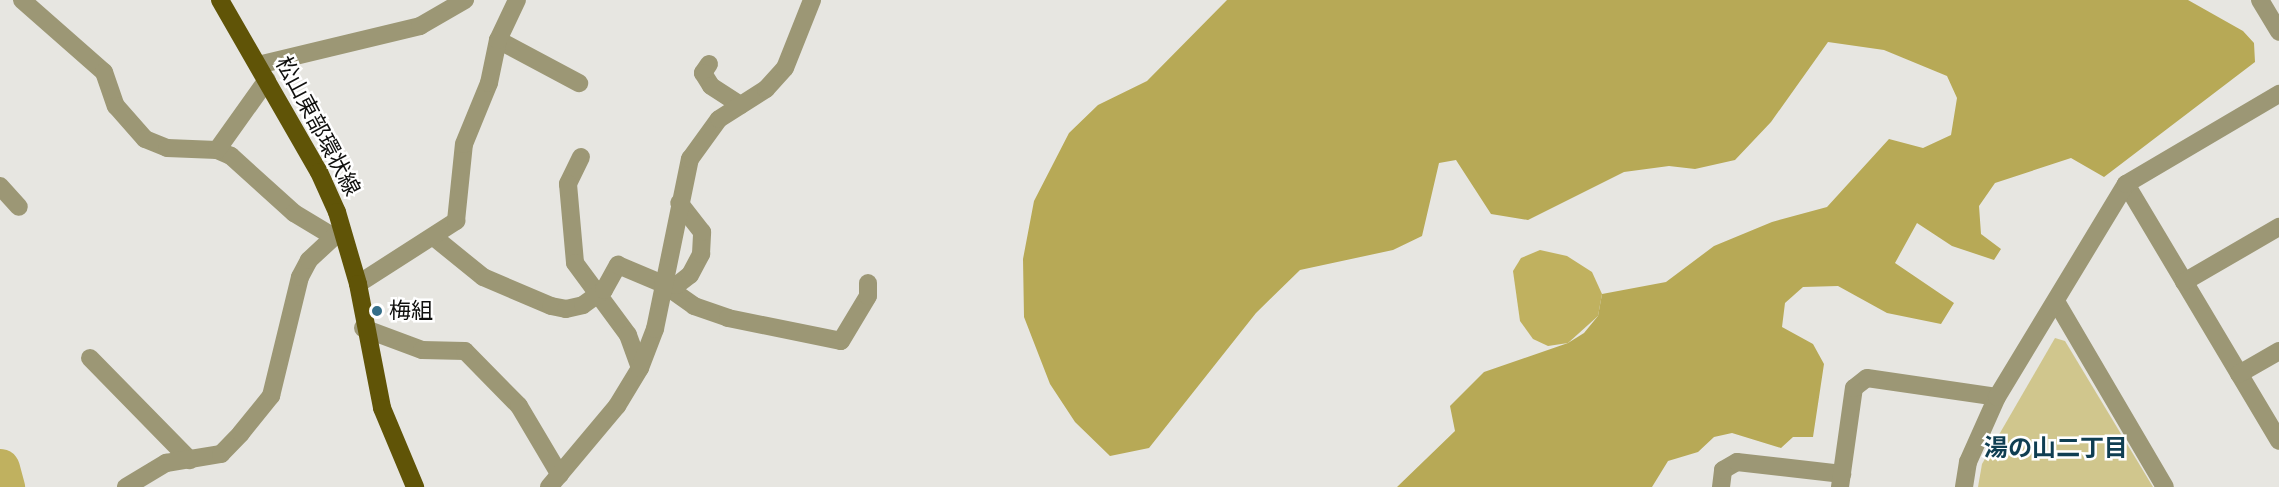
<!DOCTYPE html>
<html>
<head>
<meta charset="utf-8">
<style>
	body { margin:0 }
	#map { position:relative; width:2279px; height:487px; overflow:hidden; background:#e7e6e1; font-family:"PT Sans Narrow","Noto Sans JP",sans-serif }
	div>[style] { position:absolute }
	.green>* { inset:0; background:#d0c68d }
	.forest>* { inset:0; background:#b7a956 }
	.water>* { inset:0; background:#c0b15f }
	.river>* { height:39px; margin:-19.5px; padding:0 19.5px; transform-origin:19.5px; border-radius:19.5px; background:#c0b15f }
	.minor>* { height:18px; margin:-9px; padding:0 9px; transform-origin:9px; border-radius:9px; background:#9c9775 }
	.major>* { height:18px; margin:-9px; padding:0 9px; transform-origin:9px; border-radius:9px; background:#605407 }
	.dots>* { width:16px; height:16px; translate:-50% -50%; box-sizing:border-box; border:3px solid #fff; border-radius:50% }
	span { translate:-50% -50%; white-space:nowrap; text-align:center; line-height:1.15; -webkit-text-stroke:5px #fff; paint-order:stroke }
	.street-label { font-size:22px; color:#10100e }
	.poi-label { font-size:22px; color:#10100e }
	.left { translate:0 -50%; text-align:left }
	.neighbourhood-label { font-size:24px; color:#0f3e52; font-weight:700 }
</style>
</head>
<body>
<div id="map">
	<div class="green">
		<i style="clip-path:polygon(2055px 338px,2065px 341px,2153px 487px,1978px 487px,1982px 464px)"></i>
	</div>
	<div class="forest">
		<i style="clip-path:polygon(1227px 0,2188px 0,2243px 31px,2254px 43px,2255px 62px,2104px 177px,2071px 158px,1995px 183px,1979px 206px,1981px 234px,2001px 249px,1994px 260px,1952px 246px,1917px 223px,1895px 263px,1954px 303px,1941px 324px,1887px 313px,1838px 286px,1803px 287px,1785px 303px,1782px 327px,1813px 344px,1824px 364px,1813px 437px,1793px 437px,1781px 448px,1732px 433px,1714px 437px,1698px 452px,1668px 461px,1652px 487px,1397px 487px,1455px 431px,1450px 406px,1484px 372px,1568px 343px,1584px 333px,1598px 316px,1602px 294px,1666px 282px,1714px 246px,1772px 222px,1827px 207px,1889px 139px,1923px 148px,1951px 135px,1957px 98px,1947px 76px,1884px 50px,1828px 42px,1771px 122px,1735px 160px,1695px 169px,1669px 166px,1624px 172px,1528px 220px,1491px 214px,1456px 160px,1439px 163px,1422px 236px,1393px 250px,1300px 270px,1256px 313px,1149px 448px,1110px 456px,1075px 422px,1050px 384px,1024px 317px,1023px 259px,1034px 201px,1069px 133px,1098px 105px,1147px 81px)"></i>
	</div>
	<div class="water">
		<i style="clip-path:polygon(1540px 250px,1567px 256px,1592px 272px,1602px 294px,1598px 316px,1568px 343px,1548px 346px,1533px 339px,1520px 321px,1513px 271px,1521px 258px)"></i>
	</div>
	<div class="river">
		<i style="left:0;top:468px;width:20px;rotate:75deg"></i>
	</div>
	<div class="minor">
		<i style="left:22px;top:0;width:109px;rotate:41.3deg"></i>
		<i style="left:104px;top:72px;width:36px;rotate:71deg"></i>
		<i style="left:116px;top:106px;width:44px;rotate:48.7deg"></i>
		<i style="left:145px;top:139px;width:24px;rotate:22deg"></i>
		<i style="left:167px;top:148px;width:50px;rotate:2.3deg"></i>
		<i style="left:217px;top:150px;width:15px;rotate:23deg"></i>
		<i style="left:231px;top:156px;width:85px;rotate:42.1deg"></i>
		<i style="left:294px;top:213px;width:47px;rotate:31deg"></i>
		<i style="left:334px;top:237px;width:9px;rotate:-18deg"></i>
		<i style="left:2260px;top:0;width:37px;rotate:59deg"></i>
		<i style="left:498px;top:40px;width:92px;rotate:28deg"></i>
		<i style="left:709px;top:64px;width:11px;rotate:124deg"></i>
		<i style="left:703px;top:73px;width:15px;rotate:58deg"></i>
		<i style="left:711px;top:86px;width:35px;rotate:33deg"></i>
		<i style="left:258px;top:65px;width:167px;rotate:-13.5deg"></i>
		<i style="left:420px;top:26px;width:52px;rotate:-30deg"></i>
		<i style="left:217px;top:150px;width:86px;rotate:-54.5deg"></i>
		<i style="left:581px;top:157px;width:30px;rotate:116deg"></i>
		<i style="left:568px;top:184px;width:79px;rotate:84.9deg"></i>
		<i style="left:575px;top:263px;width:89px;rotate:53.6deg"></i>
		<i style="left:628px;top:335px;width:35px;rotate:70deg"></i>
		<i style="left:2126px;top:184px;width:299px;rotate:59.2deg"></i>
		<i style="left:0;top:186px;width:28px;rotate:48deg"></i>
		<i style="left:435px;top:238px;width:62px;rotate:39.1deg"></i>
		<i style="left:483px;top:277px;width:74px;rotate:23.1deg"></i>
		<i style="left:551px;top:306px;width:15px;rotate:11deg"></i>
		<i style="left:566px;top:309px;width:17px;rotate:-13deg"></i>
		<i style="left:583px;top:305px;width:26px;rotate:-36deg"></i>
		<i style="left:604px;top:290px;width:29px;rotate:-61deg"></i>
		<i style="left:618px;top:265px;width:49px;rotate:22.9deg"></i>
		<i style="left:663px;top:284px;width:38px;rotate:35deg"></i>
		<i style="left:694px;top:306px;width:36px;rotate:19deg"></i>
		<i style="left:728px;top:318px;width:115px;rotate:11.5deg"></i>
		<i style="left:841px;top:341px;width:52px;rotate:-59deg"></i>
		<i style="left:868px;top:296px;width:13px;rotate:-90deg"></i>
		<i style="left:2184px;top:282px;width:110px;rotate:-30.1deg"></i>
		<i style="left:358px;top:284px;width:117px;rotate:-32.7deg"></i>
		<i style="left:456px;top:221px;width:77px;rotate:-84.1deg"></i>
		<i style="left:464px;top:144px;width:66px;rotate:-67.7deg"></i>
		<i style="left:489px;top:83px;width:44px;rotate:-78.2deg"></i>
		<i style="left:498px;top:40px;width:44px;rotate:-64.6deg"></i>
		<i style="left:663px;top:284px;width:14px;rotate:4deg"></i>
		<i style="left:677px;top:285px;width:16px;rotate:-38deg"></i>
		<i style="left:690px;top:275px;width:24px;rotate:-62deg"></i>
		<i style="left:701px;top:254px;width:22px;rotate:-87deg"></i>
		<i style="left:702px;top:232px;width:37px;rotate:-128deg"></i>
		<i style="left:2057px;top:303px;width:213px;rotate:59.6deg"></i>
		<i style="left:363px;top:328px;width:63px;rotate:20.4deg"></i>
		<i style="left:422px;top:350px;width:43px;rotate:1.3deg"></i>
		<i style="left:465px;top:351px;width:77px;rotate:45.5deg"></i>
		<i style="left:519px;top:406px;width:80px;rotate:59.3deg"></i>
		<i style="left:90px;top:358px;width:143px;rotate:45.6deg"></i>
		<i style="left:2239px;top:374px;width:46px;rotate:-29.9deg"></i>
		<i style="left:126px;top:487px;width:47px;rotate:-31deg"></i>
		<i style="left:166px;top:463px;width:56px;rotate:-9.3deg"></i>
		<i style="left:221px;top:454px;width:29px;rotate:-46deg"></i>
		<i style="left:241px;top:433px;width:48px;rotate:-51deg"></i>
		<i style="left:271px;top:396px;width:122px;rotate:-76.3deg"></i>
		<i style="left:300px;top:277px;width:19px;rotate:-62deg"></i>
		<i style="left:309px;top:260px;width:34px;rotate:-43deg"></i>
		<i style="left:549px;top:487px;width:106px;rotate:-50deg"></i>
		<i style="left:617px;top:406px;width:44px;rotate:-58.8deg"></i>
		<i style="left:640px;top:368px;width:42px;rotate:-69deg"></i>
		<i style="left:655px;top:329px;width:174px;rotate:-78.4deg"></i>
		<i style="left:690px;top:159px;width:49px;rotate:-54.1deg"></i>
		<i style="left:719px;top:119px;width:56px;rotate:-32.6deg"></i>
		<i style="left:766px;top:89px;width:28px;rotate:-48deg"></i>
		<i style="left:785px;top:68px;width:73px;rotate:-68.3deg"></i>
		<i style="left:1721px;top:487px;width:17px;rotate:-83deg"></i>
		<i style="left:1723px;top:470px;width:16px;rotate:-30deg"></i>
		<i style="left:1737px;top:462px;width:106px;rotate:6.5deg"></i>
		<i style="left:1840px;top:487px;width:100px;rotate:-82deg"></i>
		<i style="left:1854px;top:388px;width:16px;rotate:-38deg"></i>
		<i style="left:1867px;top:378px;width:131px;rotate:8.3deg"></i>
		<i style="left:1964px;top:487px;width:25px;rotate:-81deg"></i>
		<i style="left:1968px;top:462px;width:71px;rotate:-66deg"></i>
		<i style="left:1997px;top:397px;width:249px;rotate:-58.8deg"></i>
		<i style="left:2126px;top:184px;width:178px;rotate:-30.5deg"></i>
	</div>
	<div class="major">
		<i style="left:220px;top:0;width:198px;rotate:60.1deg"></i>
		<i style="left:319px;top:172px;width:44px;rotate:65.8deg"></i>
		<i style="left:337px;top:212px;width:75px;rotate:73.7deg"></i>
		<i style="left:358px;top:284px;width:126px;rotate:79deg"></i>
		<i style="left:382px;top:408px;width:86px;rotate:67.3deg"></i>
	</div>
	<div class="dots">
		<i style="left:377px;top:311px;background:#356e88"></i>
	</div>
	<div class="street-label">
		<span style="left:318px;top:126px;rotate:62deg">松山東部環状線</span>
	</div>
	<div class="poi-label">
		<span class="left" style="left:389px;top:311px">梅組</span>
	</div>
	<div class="neighbourhood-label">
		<span style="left:2056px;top:448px">湯の山二丁目</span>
	</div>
</div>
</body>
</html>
